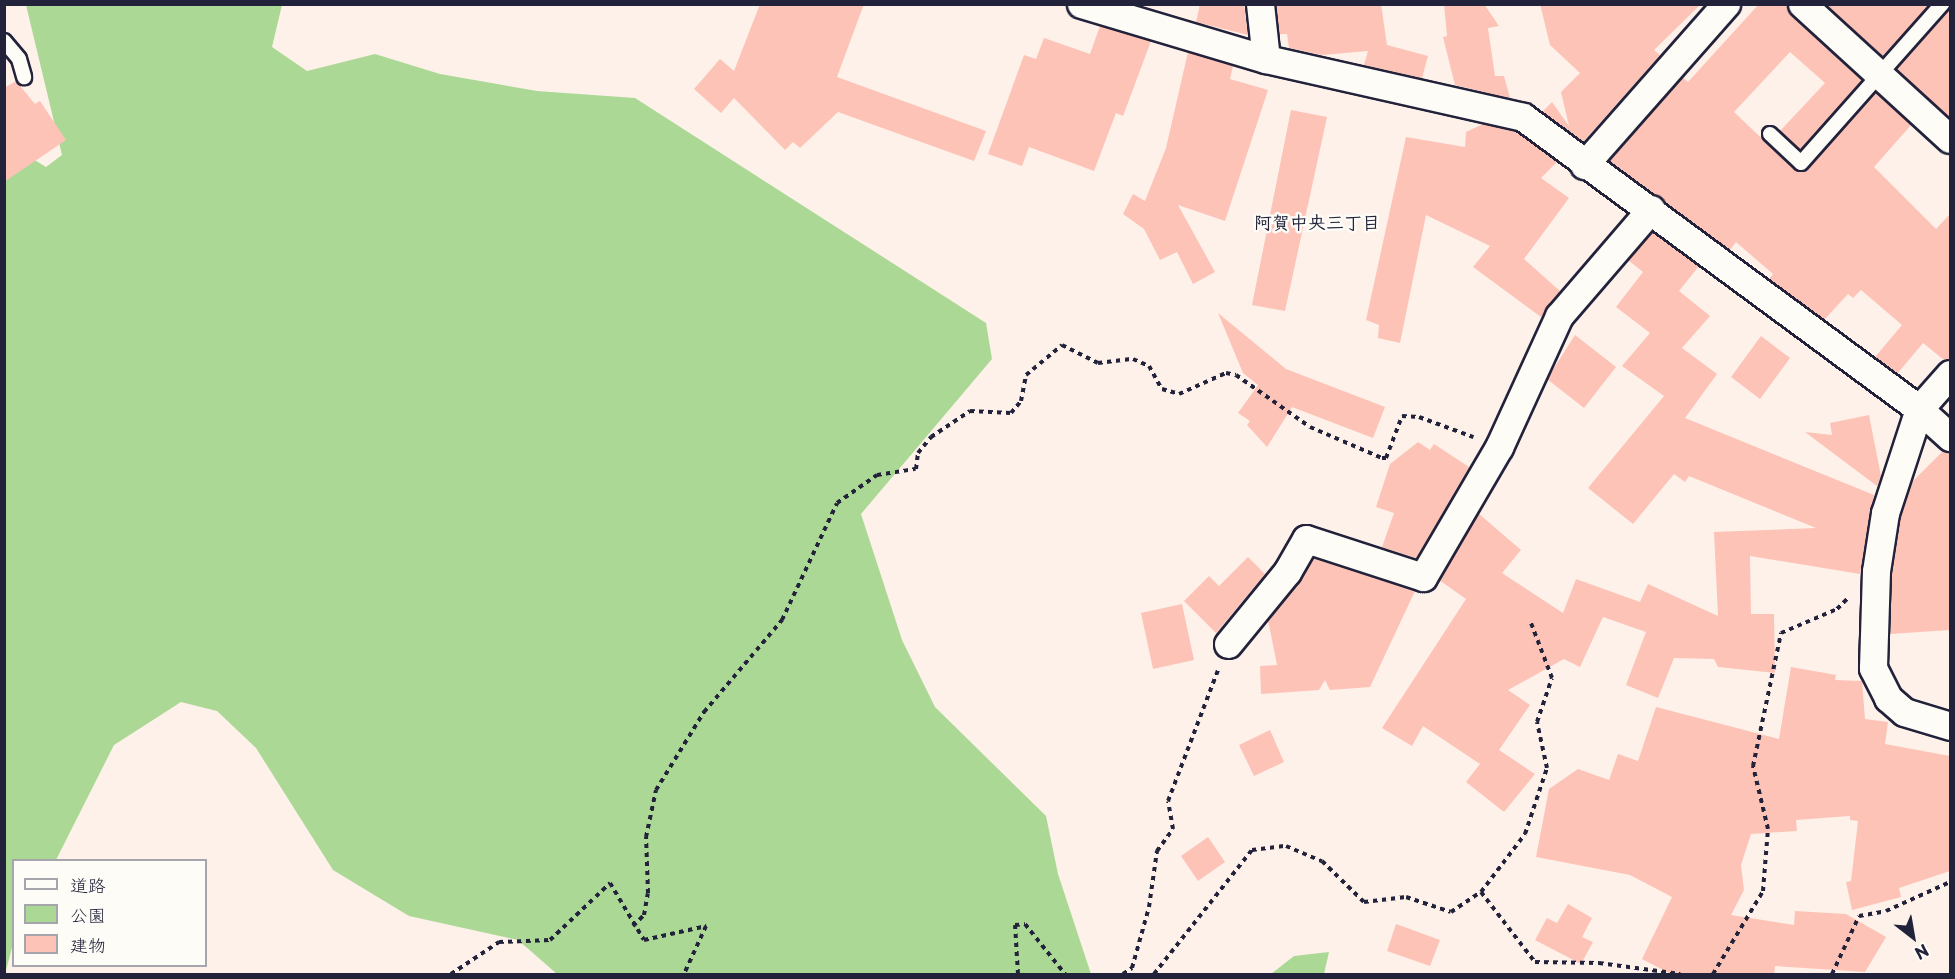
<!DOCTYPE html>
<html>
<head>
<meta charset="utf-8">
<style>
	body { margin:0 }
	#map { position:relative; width:1955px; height:979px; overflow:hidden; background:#fdf1ea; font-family:"Playpen Sans","Klee One",sans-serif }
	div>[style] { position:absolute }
	.green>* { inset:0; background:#acd896 }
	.building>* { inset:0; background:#fec3b7 }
	.path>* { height:4px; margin-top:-2px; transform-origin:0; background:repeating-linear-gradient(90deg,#22223b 0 4.5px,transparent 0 9px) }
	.roads { filter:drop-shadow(2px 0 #22223b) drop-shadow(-2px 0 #22223b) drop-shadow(0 2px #22223b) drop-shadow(0 -2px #22223b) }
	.lane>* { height:14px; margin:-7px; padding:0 7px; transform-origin:7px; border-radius:7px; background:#fdfcf7 }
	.street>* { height:27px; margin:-13.5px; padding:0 13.5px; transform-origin:13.5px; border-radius:13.5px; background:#fdfcf7 }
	span { translate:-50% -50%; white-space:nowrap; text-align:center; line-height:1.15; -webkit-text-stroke:5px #fdfcf7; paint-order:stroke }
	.neighbourhood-label { font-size:18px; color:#22223b; font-weight:700 }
	.frame { position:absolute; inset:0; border:6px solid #22223b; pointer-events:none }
	.legend { position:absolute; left:12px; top:859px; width:195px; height:108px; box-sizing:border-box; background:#fdfcf7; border:2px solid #a5a5ac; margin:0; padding:8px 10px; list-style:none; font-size:18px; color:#22223b }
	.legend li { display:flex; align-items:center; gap:12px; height:30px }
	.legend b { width:30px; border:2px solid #a5a5ac }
	.north { position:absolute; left:1883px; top:907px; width:60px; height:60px; -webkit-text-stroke:4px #fdfcf7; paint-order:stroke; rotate:149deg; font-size:16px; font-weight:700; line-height:24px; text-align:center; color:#22223b }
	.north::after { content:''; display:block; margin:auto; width:21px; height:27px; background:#22223b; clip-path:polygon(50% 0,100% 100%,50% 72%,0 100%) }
</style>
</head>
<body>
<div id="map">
	<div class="green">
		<i style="clip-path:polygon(26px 5px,282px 5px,272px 47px,307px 71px,375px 54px,440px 74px,537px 91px,635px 98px,986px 323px,992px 359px,861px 514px,902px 640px,935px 707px,1046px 816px,1058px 874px,1091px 974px,557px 974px,518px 940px,409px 916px,333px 870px,256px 748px,217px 711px,181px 702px,114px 745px,56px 860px,14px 860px,13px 944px,5px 974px,4px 141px,46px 167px,62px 155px)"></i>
		<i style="clip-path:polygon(1329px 952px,1324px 974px,1271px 974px,1294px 956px)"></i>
	</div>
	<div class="building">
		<i style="clip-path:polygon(760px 4px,864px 4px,837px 77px,986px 131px,974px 161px,838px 112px,800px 148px,793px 142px,785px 150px,734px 98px,721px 113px,694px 89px,720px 59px,734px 71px)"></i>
		<i style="clip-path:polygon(1200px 4px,1244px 4px,1248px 35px,1196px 22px)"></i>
		<i style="clip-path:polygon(1276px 4px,1381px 4px,1387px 45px,1428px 56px,1422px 78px,1364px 65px,1368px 51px,1322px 55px,1289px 48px,1287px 34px,1279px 34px)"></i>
		<i style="clip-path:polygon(1444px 4px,1484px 4px,1499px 26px,1488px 28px,1495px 76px,1504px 76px,1510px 98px,1455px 85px,1443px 37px,1447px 36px)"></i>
		<i style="clip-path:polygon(1540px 4px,1701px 4px,1654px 50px,1660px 55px,1583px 142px,1542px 112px,1552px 102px,1569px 126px,1561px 92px,1580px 73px,1550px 45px)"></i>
		<i style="clip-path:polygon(1759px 4px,1787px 4px,1791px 16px,1862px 80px,1800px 150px,1780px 131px,1825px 83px,1790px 52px,1734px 112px,1795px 170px,1808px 169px,1876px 92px,1911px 125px,1874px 167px,1936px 229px,1950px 214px,1950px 359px,1944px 360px,1923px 343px,1897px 374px,1875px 357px,1902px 325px,1861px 290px,1853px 298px,1848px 294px,1824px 320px,1769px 279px,1773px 274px,1736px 242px,1730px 250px,1609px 161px,1682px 77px,1688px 82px)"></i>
		<i style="clip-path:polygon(1826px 4px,1930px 4px,1883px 57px)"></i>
		<i style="clip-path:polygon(1950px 7px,1950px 118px,1896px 69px)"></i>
		<i style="clip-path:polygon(1100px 26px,1151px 41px,1123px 116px,1116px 113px,1094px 171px,1029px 147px,1022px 166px,988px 154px,1024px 55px,1036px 59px,1044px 38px,1090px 54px)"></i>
		<i style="clip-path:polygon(1188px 52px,1233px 66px,1230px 79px,1268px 90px,1225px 221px,1178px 205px,1215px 272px,1193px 284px,1177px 252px,1160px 260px,1144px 229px,1123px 214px,1133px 194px,1145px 201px,1166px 148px)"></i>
		<i style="clip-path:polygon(16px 81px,35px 104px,40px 101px,66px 140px,4px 182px,4px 88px)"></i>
		<i style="clip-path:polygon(1291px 110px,1327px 117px,1285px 311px,1252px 305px)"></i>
		<i style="clip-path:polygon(1483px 124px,1516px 132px,1557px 162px,1541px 178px,1569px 198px,1524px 259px,1560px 291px,1541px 317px,1473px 267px,1490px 246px,1426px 215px,1400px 343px,1378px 338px,1379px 325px,1366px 320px,1406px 137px,1465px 147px,1466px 132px)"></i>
		<i style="clip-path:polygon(1652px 232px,1699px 266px,1679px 291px,1710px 316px,1682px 348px,1717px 374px,1685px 418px,1874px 495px,1860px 574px,1750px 556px,1751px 614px,1774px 614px,1775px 673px,1718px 667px,1714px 659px,1674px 658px,1658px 698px,1626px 685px,1646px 632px,1603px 617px,1580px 667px,1564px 659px,1508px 690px,1530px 705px,1499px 750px,1535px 774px,1504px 812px,1466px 782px,1480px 764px,1423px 726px,1412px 746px,1382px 728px,1466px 599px,1439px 580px,1478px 513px,1521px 550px,1502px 573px,1563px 613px,1576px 579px,1640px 602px,1648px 584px,1718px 616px,1714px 532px,1816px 528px,1689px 476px,1685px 482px,1674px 474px,1633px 524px,1588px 488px,1664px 396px,1622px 366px,1650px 333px,1616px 307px,1643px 272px,1628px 260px)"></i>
		<i style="clip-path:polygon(1218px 313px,1286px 369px,1385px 407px,1373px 438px,1292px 407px,1267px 447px,1247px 425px,1250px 421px,1238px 413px,1258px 385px,1243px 373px)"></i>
		<i style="clip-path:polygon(1575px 335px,1616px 367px,1584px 408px,1547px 379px)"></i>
		<i style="clip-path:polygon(1761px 336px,1790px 358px,1760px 399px,1731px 377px)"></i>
		<i style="clip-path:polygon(1869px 415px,1881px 476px,1877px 486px,1805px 432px,1832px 435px,1830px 423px)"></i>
		<i style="clip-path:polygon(1418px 442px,1430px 450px,1434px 444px,1469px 467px,1416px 558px,1382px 547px,1394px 513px,1376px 507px,1390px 464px)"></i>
		<i style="clip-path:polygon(1943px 451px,1950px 452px,1950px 630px,1890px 634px,1892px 572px,1900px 517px,1912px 482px)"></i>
		<i style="clip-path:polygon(1248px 557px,1265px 574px,1216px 633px,1184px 601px,1209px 576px,1219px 586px)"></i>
		<i style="clip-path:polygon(1313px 558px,1415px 591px,1370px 687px,1330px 690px,1325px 680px,1319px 690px,1261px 694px,1260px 666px,1277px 665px,1268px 620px)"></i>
		<i style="clip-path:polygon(1182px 604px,1194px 660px,1153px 669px,1141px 613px)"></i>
		<i style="clip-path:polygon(1791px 667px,1836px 675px,1835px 680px,1862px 681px,1865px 719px,1888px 722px,1885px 744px,1950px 756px,1950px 871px,1899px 888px,1901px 897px,1852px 910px,1846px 882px,1851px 881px,1858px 821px,1850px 820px,1850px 816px,1796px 820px,1797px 831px,1751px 834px,1741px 865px,1744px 890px,1731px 915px,1794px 925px,1795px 911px,1846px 914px,1886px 937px,1865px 972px,1775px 966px,1774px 975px,1673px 975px,1642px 959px,1672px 897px,1630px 875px,1536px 857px,1549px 789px,1578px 769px,1609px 780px,1618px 754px,1638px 761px,1656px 707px,1779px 739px)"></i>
		<i style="clip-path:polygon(1270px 730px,1284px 762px,1254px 776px,1239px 745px)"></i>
		<i style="clip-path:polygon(1208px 837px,1225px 862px,1198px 881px,1181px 856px)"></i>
		<i style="clip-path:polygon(1568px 904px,1592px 918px,1582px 937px,1593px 942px,1581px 964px,1535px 940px,1547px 918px,1557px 923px)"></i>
		<i style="clip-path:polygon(1396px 924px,1440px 940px,1430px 966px,1387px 951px)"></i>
	</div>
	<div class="path">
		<i style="left:1481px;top:892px;width:88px;rotate:52.4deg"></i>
		<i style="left:1535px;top:962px;width:64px;rotate:0.9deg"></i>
		<i style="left:1599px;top:963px;width:82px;rotate:7.7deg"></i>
		<i style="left:633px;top:926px;width:16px;rotate:-45deg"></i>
		<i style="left:644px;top:915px;width:22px;rotate:-80deg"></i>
		<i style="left:648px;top:893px;width:56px;rotate:-92deg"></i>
		<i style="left:646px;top:837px;width:48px;rotate:-78deg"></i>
		<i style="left:656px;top:790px;width:92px;rotate:-58.4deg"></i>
		<i style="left:704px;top:712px;width:121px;rotate:-49.7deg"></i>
		<i style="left:782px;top:620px;width:129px;rotate:-64.8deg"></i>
		<i style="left:837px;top:503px;width:49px;rotate:-35deg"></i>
		<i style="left:877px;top:475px;width:39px;rotate:-9deg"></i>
		<i style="left:916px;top:469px;width:16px;rotate:-83deg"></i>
		<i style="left:918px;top:453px;width:21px;rotate:-51deg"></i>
		<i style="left:931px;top:437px;width:47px;rotate:-33.7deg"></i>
		<i style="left:970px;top:411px;width:41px;rotate:2.8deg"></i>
		<i style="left:1011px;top:413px;width:16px;rotate:-50deg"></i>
		<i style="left:1021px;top:401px;width:26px;rotate:-79deg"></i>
		<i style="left:1026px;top:375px;width:47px;rotate:-39.8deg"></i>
		<i style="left:1062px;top:345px;width:40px;rotate:26.6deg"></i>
		<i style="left:1098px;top:363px;width:35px;rotate:-7deg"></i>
		<i style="left:1133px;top:359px;width:17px;rotate:24deg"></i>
		<i style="left:1149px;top:366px;width:26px;rotate:61deg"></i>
		<i style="left:1162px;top:389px;width:18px;rotate:16deg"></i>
		<i style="left:1179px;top:394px;width:51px;rotate:-24.1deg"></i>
		<i style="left:1226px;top:373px;width:10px;rotate:11deg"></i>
		<i style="left:1236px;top:375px;width:90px;rotate:35.1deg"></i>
		<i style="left:1310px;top:427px;width:78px;rotate:23.3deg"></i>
		<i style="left:1382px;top:458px;width:4px"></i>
		<i style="left:1386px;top:458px;width:45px;rotate:-69.1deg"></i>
		<i style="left:1402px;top:416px;width:17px;rotate:3deg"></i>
		<i style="left:1419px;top:417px;width:58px;rotate:20.3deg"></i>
		<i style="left:451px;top:974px;width:58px;rotate:-33.7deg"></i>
		<i style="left:499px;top:942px;width:51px;rotate:-2.2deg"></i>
		<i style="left:550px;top:940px;width:83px;rotate:-43.5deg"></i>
		<i style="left:610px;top:883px;width:66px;rotate:59.2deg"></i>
		<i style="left:644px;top:940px;width:64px;rotate:-12.7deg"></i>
		<i style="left:706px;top:926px;width:53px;rotate:114.6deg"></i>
		<i style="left:1018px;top:974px;width:49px;rotate:-93.5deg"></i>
		<i style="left:1015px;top:925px;width:10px;rotate:-6deg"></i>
		<i style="left:1025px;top:924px;width:64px;rotate:51.3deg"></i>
		<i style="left:1123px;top:974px;width:11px;rotate:-34deg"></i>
		<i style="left:1132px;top:968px;width:63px;rotate:-74.4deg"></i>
		<i style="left:1149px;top:907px;width:57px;rotate:-81.9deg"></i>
		<i style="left:1157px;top:851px;width:27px;rotate:-54deg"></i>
		<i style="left:1173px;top:829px;width:28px;rotate:-100deg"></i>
		<i style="left:1168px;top:801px;width:140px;rotate:-69.1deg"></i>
		<i style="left:1154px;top:974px;width:158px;rotate:-51.7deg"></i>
		<i style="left:1252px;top:850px;width:34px;rotate:-7deg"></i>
		<i style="left:1286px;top:846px;width:39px;rotate:23deg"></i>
		<i style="left:1322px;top:861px;width:59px;rotate:44.3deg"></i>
		<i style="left:1364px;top:902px;width:42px;rotate:-6.8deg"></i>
		<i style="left:1406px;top:897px;width:47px;rotate:18.4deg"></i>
		<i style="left:1451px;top:912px;width:36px;rotate:-34deg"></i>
		<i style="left:1481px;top:892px;width:73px;rotate:-52.8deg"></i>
		<i style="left:1525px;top:834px;width:70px;rotate:-71.6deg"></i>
		<i style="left:1547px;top:768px;width:47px;rotate:-102.3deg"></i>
		<i style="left:1537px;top:722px;width:46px;rotate:-71.2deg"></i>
		<i style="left:1552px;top:678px;width:59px;rotate:-110.9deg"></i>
		<i style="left:1713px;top:974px;width:97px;rotate:-58.9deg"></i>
		<i style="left:1763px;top:891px;width:62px;rotate:-85.4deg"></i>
		<i style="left:1768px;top:829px;width:65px;rotate:-103.4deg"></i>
		<i style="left:1753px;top:766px;width:136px;rotate:-78.1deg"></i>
		<i style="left:1781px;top:633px;width:61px;rotate:-23.2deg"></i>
		<i style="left:1837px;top:609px;width:14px;rotate:-45deg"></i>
		<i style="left:1832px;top:974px;width:64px;rotate:-65deg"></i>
		<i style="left:1859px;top:916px;width:27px;rotate:-10deg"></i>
		<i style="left:1886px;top:911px;width:70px;rotate:-24.4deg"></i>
	</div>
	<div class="roads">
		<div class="lane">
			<i style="left:4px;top:41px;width:23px;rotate:50deg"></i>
			<i style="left:19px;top:59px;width:19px;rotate:74deg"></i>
			<i style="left:1770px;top:134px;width:42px;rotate:43.1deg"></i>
			<i style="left:1801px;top:163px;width:213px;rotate:-48.4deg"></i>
		</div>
		<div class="street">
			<i style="left:1081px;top:4px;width:193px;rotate:16.6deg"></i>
			<i style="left:1266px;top:59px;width:263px;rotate:12.7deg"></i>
			<i style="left:1523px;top:117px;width:492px;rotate:36.4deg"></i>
			<i style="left:1919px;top:409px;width:42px;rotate:42.1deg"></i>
			<i style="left:1260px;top:4px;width:55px;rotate:83.8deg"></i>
			<i style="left:1802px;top:4px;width:200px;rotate:42.4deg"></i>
			<i style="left:1584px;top:165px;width:215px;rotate:-48.6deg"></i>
			<i style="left:1950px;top:374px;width:47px;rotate:131.5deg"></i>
			<i style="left:1919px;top:409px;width:109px;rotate:108.1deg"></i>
			<i style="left:1885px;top:513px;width:59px;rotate:98.8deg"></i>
			<i style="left:1876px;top:571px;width:97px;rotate:91.8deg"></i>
			<i style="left:1873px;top:668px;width:34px;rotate:63deg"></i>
			<i style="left:1888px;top:698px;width:21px;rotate:41deg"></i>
			<i style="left:1904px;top:712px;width:48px;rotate:16.9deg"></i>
			<i style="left:1228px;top:644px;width:93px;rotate:-50.7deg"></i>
			<i style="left:1287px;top:572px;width:38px;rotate:-60deg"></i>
			<i style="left:1306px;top:539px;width:123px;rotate:18deg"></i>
			<i style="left:1423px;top:577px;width:151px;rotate:-59.7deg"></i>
			<i style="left:1499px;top:447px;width:144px;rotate:-65.4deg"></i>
			<i style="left:1559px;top:316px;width:141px;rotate:-49.3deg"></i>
		</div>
	</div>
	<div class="neighbourhood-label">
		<span style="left:1317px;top:222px">阿賀中央三丁目</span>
	</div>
	<div class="frame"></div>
	<ul class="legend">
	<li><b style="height:8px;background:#fdfcf7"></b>道路</li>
	<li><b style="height:16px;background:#acd896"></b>公園</li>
	<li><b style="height:16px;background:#fec3b7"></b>建物</li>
	</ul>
	<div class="north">N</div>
</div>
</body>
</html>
